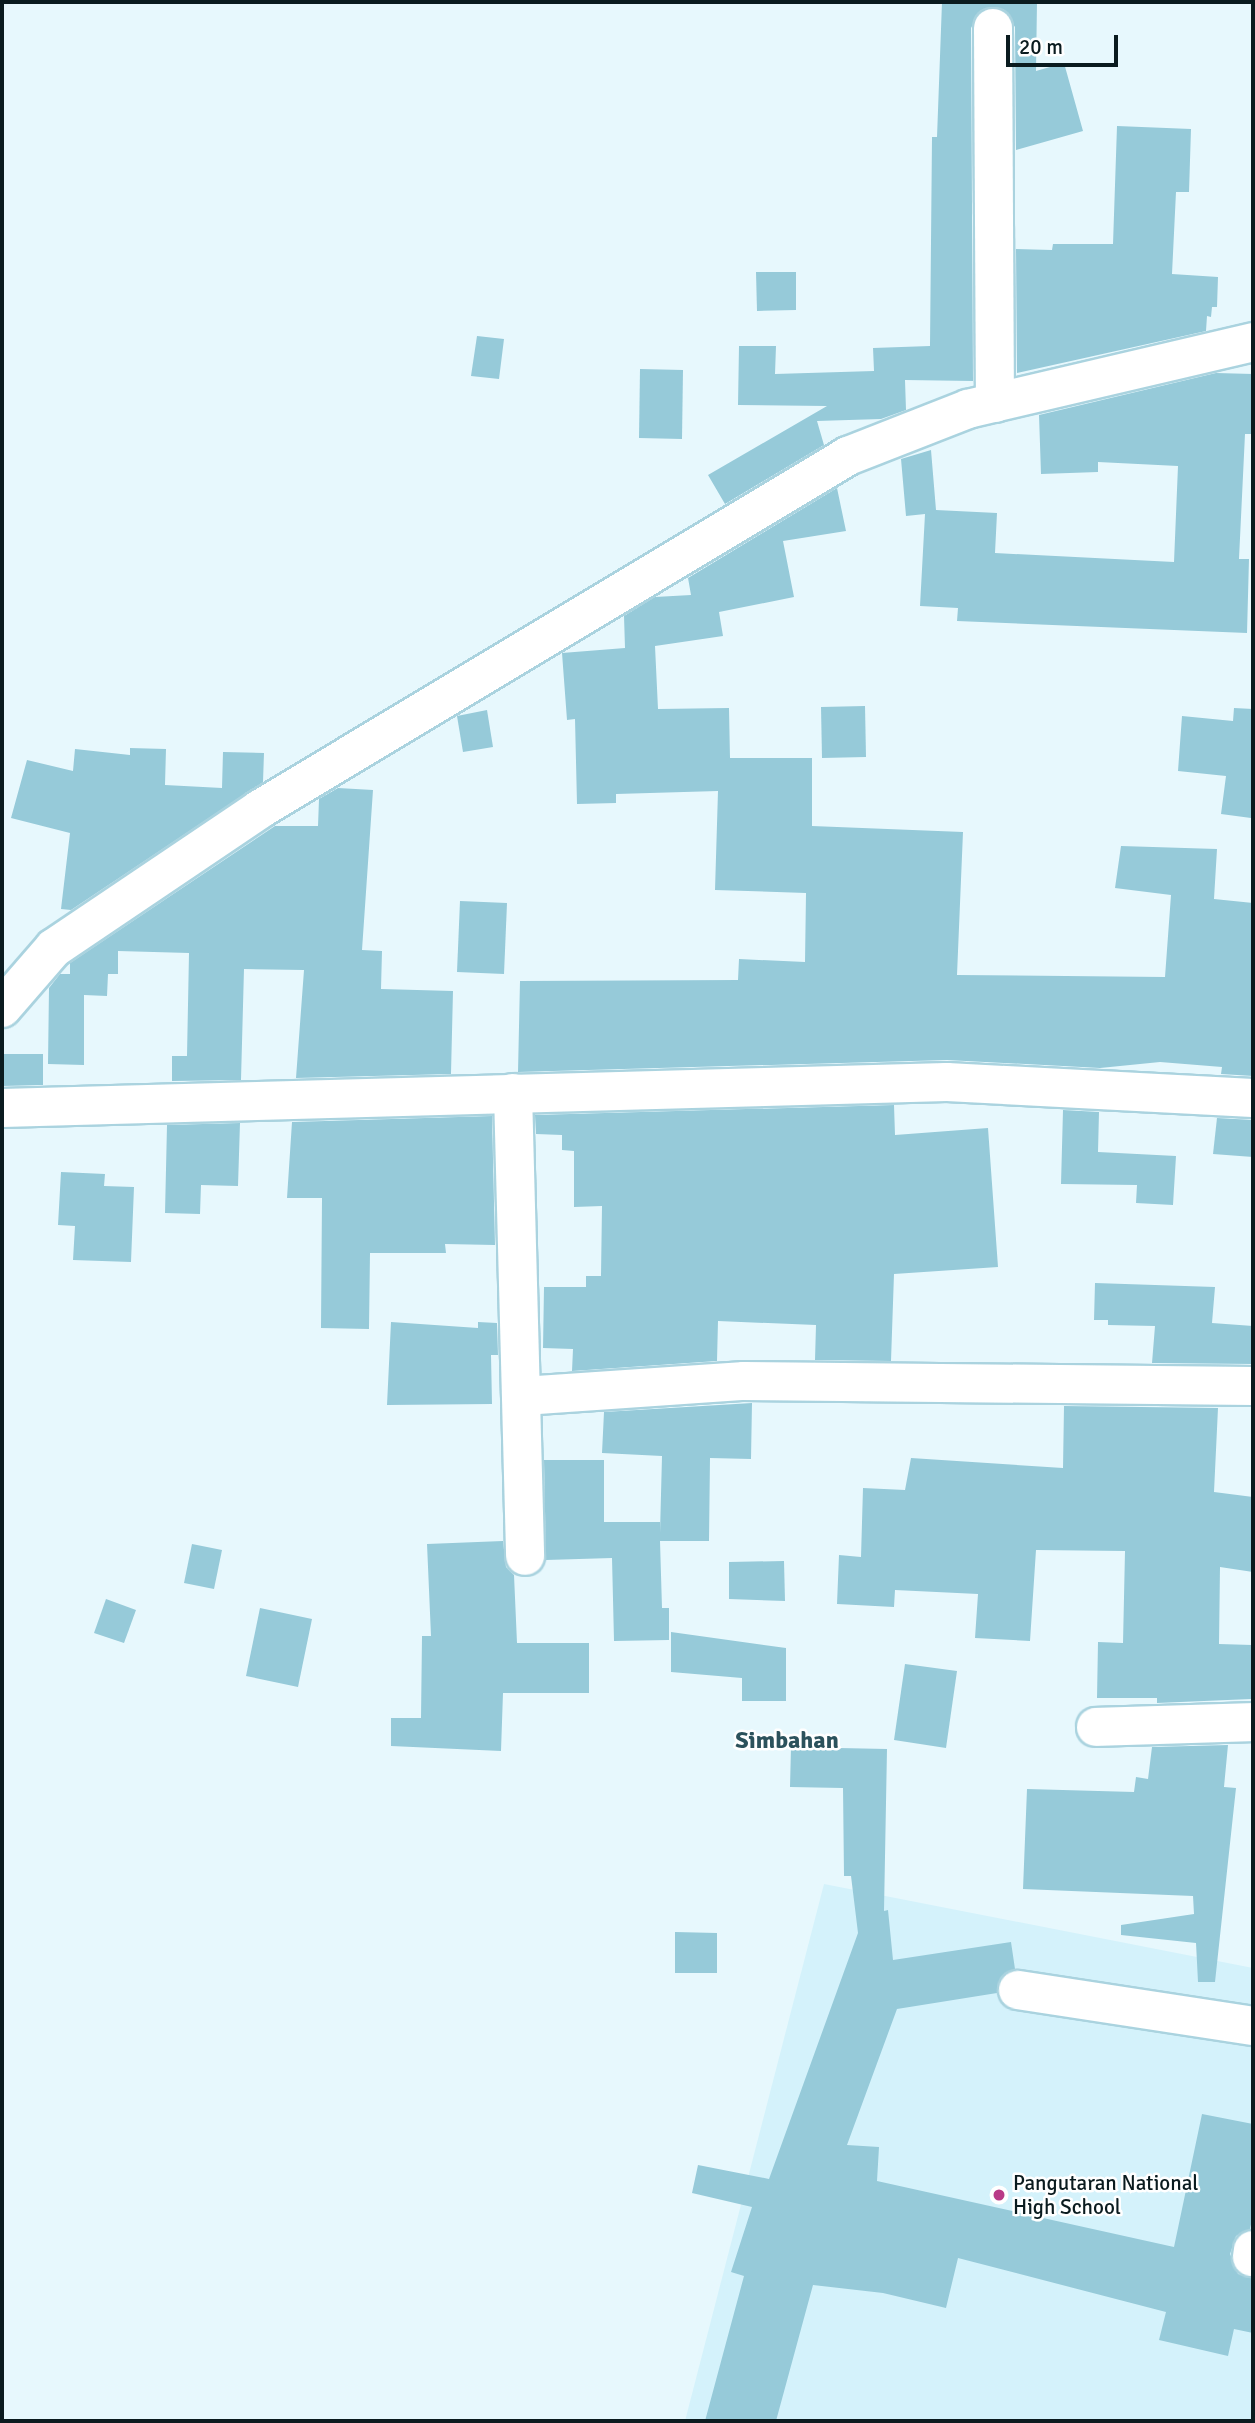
<!DOCTYPE html>
<html>
<head>
<meta charset="utf-8">
<style>
	body { margin:0 }
	#map { position:relative; width:1255px; height:2423px; overflow:hidden; background:#e7f8fd; font-family:Signika,sans-serif }
	div>[style] { position:absolute }
	.built>* { inset:0; background:#d4f2fb }
	.building>* { inset:0; background:#96cad9 }
	.roads { filter:drop-shadow(2px 0 #aad3df) drop-shadow(-2px 0 #aad3df) drop-shadow(0 2px #aad3df) drop-shadow(0 -2px #aad3df) }
	.minor>* { height:38px; margin:-19px; padding:0 19px; transform-origin:19px; border-radius:19px; background:#fff }
	.dots>* { width:19px; height:19px; translate:-50% -50%; box-sizing:border-box; border:4px solid #fff; border-radius:50% }
	span { translate:-50% -50%; white-space:nowrap; text-align:center; line-height:1.15; -webkit-text-stroke:5px #fff; paint-order:stroke }
	.poi-label { font-size:21px; color:#0a1b1f }
	.left { translate:0 -50%; text-align:left }
	.quarter-label { font-size:24px; color:#2c525c; font-weight:700 }
	.frame { position:absolute; inset:0; border:4px solid #0a1b1f; pointer-events:none }
	.scale { position:absolute; left:1006px; top:35px; width:112px; height:32px; box-sizing:border-box; border:4px solid #0a1b1f; border-top:0; padding-left:9px; font-size:21px; line-height:24px; white-space:nowrap; color:#0a1b1f; -webkit-text-stroke:5px #fff; paint-order:stroke }
</style>
</head>
<body>
<div id="map">
	<div class="built">
		<i style="clip-path:polygon(824px 1884px,1253px 1968px,1253px 2421px,685px 2421px)"></i>
	</div>
	<div class="building">
		<i style="clip-path:polygon(942px 2px,1037px 2px,1036px 71px,1064px 63px,1083px 131px,1016px 150px,1015px 27px,1003px 9px,981px 10px,971px 28px,973px 381px,905px 380px,906px 410px,881px 419px,817px 421px,824px 445px,725px 504px,708px 475px,827px 406px,738px 405px,739px 346px,776px 346px,775px 374px,874px 371px,873px 348px,930px 346px,932px 137px,937px 137px)"></i>
		<i style="clip-path:polygon(1117px 126px,1191px 129px,1189px 192px,1176px 192px,1172px 274px,1218px 277px,1217px 307px,1212px 307px,1211px 317px,1207px 316px,1206px 331px,1017px 373px,1016px 249px,1052px 250px,1053px 244px,1113px 244px)"></i>
		<i style="clip-path:polygon(756px 272px,796px 272px,796px 310px,757px 311px)"></i>
		<i style="clip-path:polygon(477px 336px,504px 339px,499px 379px,471px 376px)"></i>
		<i style="clip-path:polygon(640px 369px,683px 370px,682px 439px,639px 438px)"></i>
		<i style="clip-path:polygon(1216px 373px,1253px 374px,1253px 434px,1245px 434px,1239px 559px,1249px 559px,1247px 633px,957px 621px,958px 608px,920px 606px,925px 514px,906px 516px,901px 459px,931px 450px,936px 510px,997px 513px,995px 553px,1174px 562px,1178px 466px,1098px 462px,1098px 472px,1041px 474px,1039px 415px)"></i>
		<i style="clip-path:polygon(837px 488px,846px 531px,783px 541px,794px 597px,719px 612px,723px 636px,655px 646px,658px 709px,729px 708px,730px 758px,812px 758px,812px 826px,963px 832px,957px 975px,1165px 977px,1171px 895px,1115px 888px,1121px 846px,1217px 849px,1214px 899px,1253px 903px,1253px 1076px,1221px 1074px,1222px 1067px,1160px 1062px,1100px 1068px,947px 1060px,518px 1072px,520px 981px,738px 980px,739px 959px,805px 962px,806px 893px,715px 890px,718px 791px,616px 794px,616px 803px,577px 804px,575px 719px,567px 720px,562px 653px,625px 648px,624px 616px,655px 597px,691px 595px,688px 578px)"></i>
		<i style="clip-path:polygon(865px 706px,866px 757px,822px 758px,821px 707px)"></i>
		<i style="clip-path:polygon(1234px 708px,1253px 709px,1251px 818px,1221px 814px,1226px 776px,1178px 771px,1182px 716px,1233px 721px)"></i>
		<i style="clip-path:polygon(487px 710px,493px 747px,463px 752px,457px 716px)"></i>
		<i style="clip-path:polygon(130px 748px,166px 749px,165px 785px,222px 788px,223px 752px,264px 753px,263px 782px,71px 910px,61px 909px,70px 833px,11px 818px,27px 760px,73px 771px,75px 749px,130px 755px)"></i>
		<i style="clip-path:polygon(338px 788px,373px 790px,362px 950px,382px 951px,381px 989px,453px 991px,451px 1074px,296px 1078px,304px 970px,244px 969px,241px 1080px,172px 1081px,172px 1056px,187px 1056px,189px 953px,118px 951px,118px 974px,108px 974px,107px 996px,84px 995px,84px 1065px,48px 1064px,49px 988px,60px 974px,70px 974px,70px 963px,275px 826px,318px 826px,319px 799px)"></i>
		<i style="clip-path:polygon(460px 901px,507px 903px,504px 974px,457px 972px)"></i>
		<i style="clip-path:polygon(2px 1054px,43px 1054px,43px 1085px,2px 1086px)"></i>
		<i style="clip-path:polygon(894px 1105px,895px 1135px,988px 1128px,998px 1267px,894px 1274px,891px 1361px,815px 1360px,816px 1325px,718px 1321px,717px 1361px,572px 1371px,573px 1349px,543px 1348px,544px 1287px,586px 1287px,586px 1276px,601px 1276px,602px 1206px,574px 1207px,574px 1151px,562px 1150px,562px 1135px,536px 1134px,535px 1115px)"></i>
		<i style="clip-path:polygon(1063px 1110px,1099px 1112px,1098px 1152px,1176px 1156px,1173px 1205px,1136px 1203px,1137px 1185px,1061px 1184px)"></i>
		<i style="clip-path:polygon(492px 1116px,495px 1245px,445px 1244px,446px 1253px,370px 1253px,369px 1329px,321px 1328px,322px 1198px,287px 1198px,292px 1122px)"></i>
		<i style="clip-path:polygon(1217px 1118px,1253px 1120px,1253px 1157px,1213px 1154px)"></i>
		<i style="clip-path:polygon(240px 1123px,238px 1186px,201px 1185px,200px 1214px,165px 1213px,167px 1125px)"></i>
		<i style="clip-path:polygon(61px 1172px,105px 1174px,104px 1186px,134px 1187px,131px 1262px,73px 1260px,75px 1226px,58px 1225px)"></i>
		<i style="clip-path:polygon(1095px 1283px,1215px 1287px,1212px 1323px,1253px 1326px,1253px 1364px,1152px 1363px,1155px 1326px,1108px 1325px,1108px 1320px,1094px 1320px)"></i>
		<i style="clip-path:polygon(391px 1322px,478px 1328px,478px 1322px,497px 1323px,498px 1355px,491px 1355px,492px 1404px,387px 1405px)"></i>
		<i style="clip-path:polygon(752px 1403px,751px 1459px,710px 1458px,709px 1541px,660px 1541px,662px 1608px,669px 1608px,669px 1640px,614px 1641px,612px 1558px,546px 1560px,544px 1460px,604px 1460px,604px 1522px,660px 1522px,660px 1533px,662px 1456px,602px 1453px,604px 1412px)"></i>
		<i style="clip-path:polygon(1064px 1406px,1218px 1408px,1214px 1492px,1253px 1497px,1253px 1572px,1220px 1567px,1219px 1644px,1252px 1645px,1251px 1699px,1157px 1703px,1157px 1698px,1097px 1698px,1098px 1642px,1123px 1643px,1125px 1551px,1036px 1550px,1030px 1641px,975px 1638px,978px 1594px,895px 1590px,894px 1607px,837px 1604px,839px 1555px,861px 1557px,863px 1488px,905px 1490px,911px 1458px,1063px 1468px)"></i>
		<i style="clip-path:polygon(503px 1541px,506px 1567px,514px 1575px,517px 1643px,589px 1643px,589px 1693px,503px 1693px,501px 1751px,391px 1746px,391px 1718px,421px 1718px,422px 1636px,431px 1636px,427px 1544px)"></i>
		<i style="clip-path:polygon(192px 1544px,222px 1550px,214px 1589px,184px 1583px)"></i>
		<i style="clip-path:polygon(784px 1561px,785px 1601px,729px 1599px,729px 1562px)"></i>
		<i style="clip-path:polygon(106px 1599px,136px 1610px,124px 1643px,94px 1633px)"></i>
		<i style="clip-path:polygon(260px 1608px,312px 1619px,298px 1687px,246px 1676px)"></i>
		<i style="clip-path:polygon(671px 1632px,786px 1648px,786px 1701px,742px 1701px,742px 1678px,671px 1672px)"></i>
		<i style="clip-path:polygon(905px 1664px,957px 1671px,946px 1748px,894px 1740px)"></i>
		<i style="clip-path:polygon(1228px 1745px,1224px 1787px,1236px 1788px,1215px 1982px,1198px 1982px,1196px 1943px,1121px 1935px,1121px 1925px,1194px 1914px,1193px 1896px,1023px 1889px,1027px 1789px,1134px 1792px,1136px 1777px,1148px 1779px,1152px 1747px)"></i>
		<i style="clip-path:polygon(791px 1747px,887px 1749px,884px 1911px,888px 1910px,893px 1960px,1011px 1942px,1015px 1969px,1001px 1977px,997px 1993px,897px 2009px,847px 2145px,879px 2147px,877px 2181px,1174px 2247px,1202px 2114px,1253px 2124px,1253px 2215px,1250px 2229px,1236px 2236px,1230px 2254px,1238px 2274px,1253px 2278px,1253px 2333px,1234px 2329px,1228px 2356px,1159px 2340px,1166px 2312px,958px 2258px,946px 2308px,883px 2293px,813px 2285px,776px 2421px,705px 2421px,744px 2276px,731px 2272px,752px 2207px,692px 2193px,698px 2165px,769px 2179px,858px 1933px,851px 1876px,844px 1876px,843px 1788px,790px 1787px)"></i>
		<i style="clip-path:polygon(675px 1932px,717px 1933px,717px 1973px,675px 1973px)"></i>
	</div>
	<div class="roads">
		<div class="minor">
			<i style="left:993px;top:28px;width:375px;rotate:89.7deg"></i>
			<i style="left:2px;top:1008px;width:79px;rotate:-49.1deg"></i>
			<i style="left:54px;top:948px;width:249px;rotate:-34deg"></i>
			<i style="left:260px;top:809px;width:686px;rotate:-30.98deg"></i>
			<i style="left:848px;top:456px;width:129px;rotate:-21.4deg"></i>
			<i style="left:968px;top:409px;width:293px;rotate:-13.2deg"></i>
			<i style="left:513px;top:1093px;width:463px;rotate:88.5deg"></i>
			<i style="left:2px;top:1108px;width:945px;rotate:-1.58deg"></i>
			<i style="left:947px;top:1082px;width:306px;rotate:3deg"></i>
			<i style="left:523px;top:1396px;width:222px;rotate:-3.9deg"></i>
			<i style="left:744px;top:1381px;width:509px;rotate:0.56deg"></i>
			<i style="left:1096px;top:1727px;width:157px;rotate:-1.8deg"></i>
			<i style="left:1018px;top:1990px;width:238px;rotate:8.7deg"></i>
			<i style="left:1252px;top:2257px;width:7px;rotate:-82deg"></i>
		</div>
	</div>
	<div class="dots">
		<i style="left:999px;top:2195px;background:#b93a87"></i>
	</div>
	<div class="poi-label">
		<span class="left" style="left:1013px;top:2195px">Pangutaran National<br>High School</span>
	</div>
	<div class="quarter-label">
		<span style="left:787px;top:1741px">Simbahan</span>
	</div>
	<div class="frame"></div>
	<div class="scale">20 m</div>
</div>
</body>
</html>
